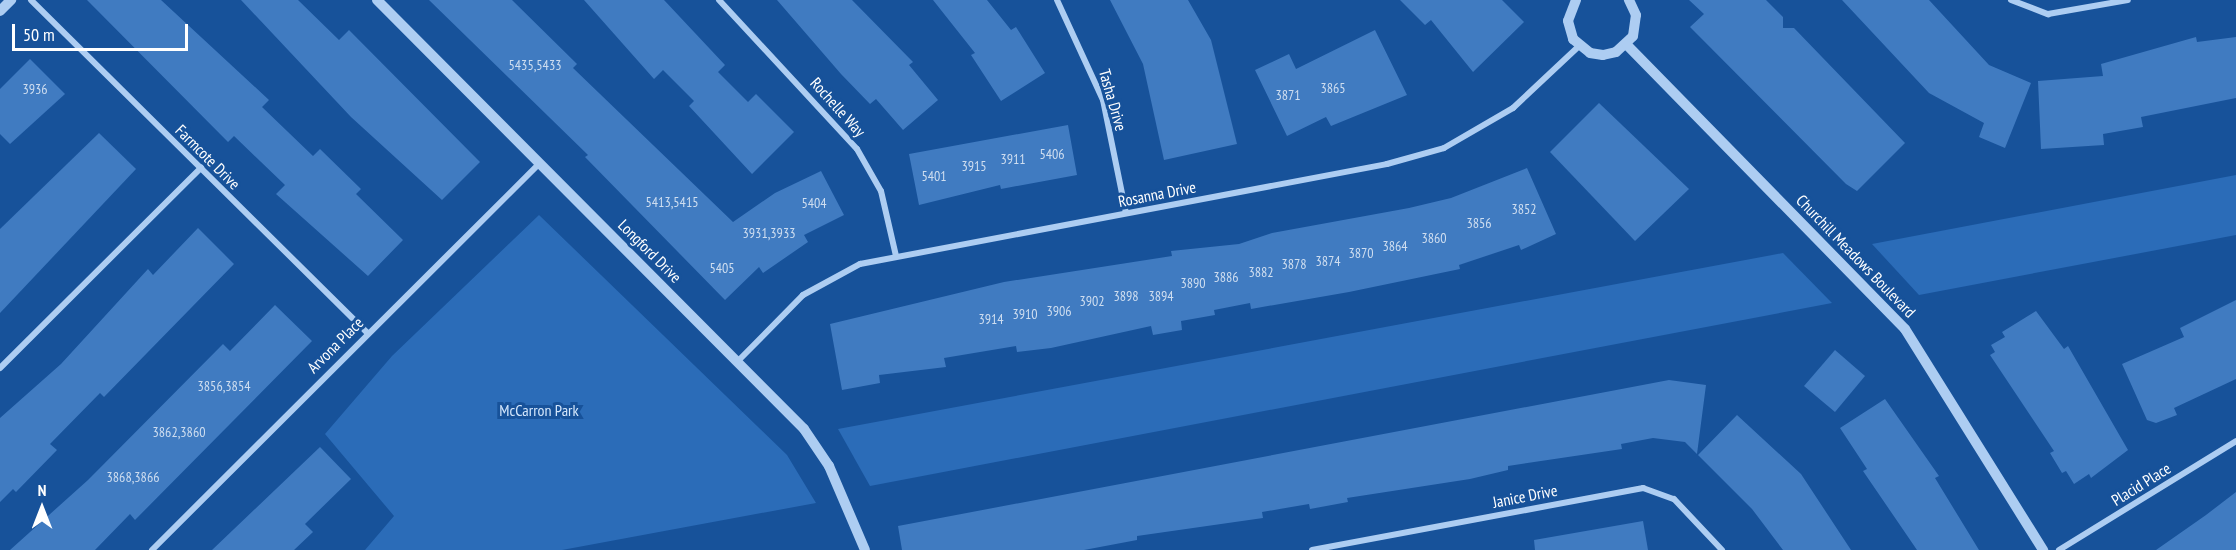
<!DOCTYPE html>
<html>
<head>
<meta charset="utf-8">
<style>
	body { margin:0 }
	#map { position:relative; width:2236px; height:550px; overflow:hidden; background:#17529a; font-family:"PT Sans Narrow",sans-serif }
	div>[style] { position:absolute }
	.green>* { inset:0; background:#2b6cb8 }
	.building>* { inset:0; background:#407bc1 }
	.minor>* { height:6px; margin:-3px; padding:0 3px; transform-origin:3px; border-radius:3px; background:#adcdf2 }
	.tertiary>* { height:10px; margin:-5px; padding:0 5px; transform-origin:5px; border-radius:5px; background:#adcdf2 }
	span { translate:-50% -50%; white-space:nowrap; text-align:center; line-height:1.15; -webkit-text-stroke:6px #17529a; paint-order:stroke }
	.number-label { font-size:14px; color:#cfdef0 }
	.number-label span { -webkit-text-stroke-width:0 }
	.street-label { font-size:16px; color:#fff }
	.park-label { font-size:16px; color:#d4e7fc }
	.north { position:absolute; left:12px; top:478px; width:60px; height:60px; -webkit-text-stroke:4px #17529a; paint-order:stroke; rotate:0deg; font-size:16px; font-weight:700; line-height:24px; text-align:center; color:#fff }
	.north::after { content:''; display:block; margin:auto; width:21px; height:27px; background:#fff; clip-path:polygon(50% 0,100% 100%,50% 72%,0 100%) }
	.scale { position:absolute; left:12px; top:24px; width:176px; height:27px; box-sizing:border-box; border:3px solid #fff; border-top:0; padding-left:8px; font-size:18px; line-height:21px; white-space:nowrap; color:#fff; -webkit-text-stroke:4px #17529a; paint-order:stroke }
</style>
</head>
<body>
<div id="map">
	<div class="green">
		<i style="clip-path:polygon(2236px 175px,2236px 235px,1919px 295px,1872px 244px)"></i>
		<i style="clip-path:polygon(539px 215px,787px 455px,816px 503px,562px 550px,365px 550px,394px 516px,325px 434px,392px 356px)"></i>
		<i style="clip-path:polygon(1783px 253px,1832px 303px,870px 486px,838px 429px)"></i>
	</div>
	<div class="building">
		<i style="clip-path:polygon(87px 0,161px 0,269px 100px,262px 107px,313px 156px,320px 149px,361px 189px,356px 194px,403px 240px,368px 276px,276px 194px,285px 185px,234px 136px,228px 142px)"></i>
		<i style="clip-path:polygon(241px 0,298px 0,339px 40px,349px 30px,480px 162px,442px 200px,351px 117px)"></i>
		<i style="clip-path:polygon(429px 0,512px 0,577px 64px,573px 68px,733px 222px,775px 193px,821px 171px,844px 215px,804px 235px,808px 242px,763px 273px,759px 267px,725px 300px,585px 157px,588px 155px)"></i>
		<i style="clip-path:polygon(584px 0,664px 0,725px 65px,718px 72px,748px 102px,756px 94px,794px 132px,752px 174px,689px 106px,694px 101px,663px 70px,654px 79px)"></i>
		<i style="clip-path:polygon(777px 0,852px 0,913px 62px,909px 65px,938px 100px,903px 130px,876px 99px,870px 104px,841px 74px)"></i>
		<i style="clip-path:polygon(933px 0,987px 0,1011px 30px,1016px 27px,1045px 73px,1001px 101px,971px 55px,975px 53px)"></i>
		<i style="clip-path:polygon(1110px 0,1188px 0,1211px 40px,1237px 144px,1164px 160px,1143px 64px)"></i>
		<i style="clip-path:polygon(1400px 0,1502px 0,1524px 22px,1473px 72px,1431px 20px,1425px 25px)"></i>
		<i style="clip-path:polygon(1689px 0,1766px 0,1783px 17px,1783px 28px,1794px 28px,1905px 143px,1857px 191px,1846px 184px,1690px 27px,1704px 14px)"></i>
		<i style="clip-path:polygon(1842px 0,1929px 0,1989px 65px,2031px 83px,2005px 148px,1979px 137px,1984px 123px,1929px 93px)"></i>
		<i style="clip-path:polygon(1375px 30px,1407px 95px,1331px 126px,1326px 117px,1287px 136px,1255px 70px,1289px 54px,1296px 69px)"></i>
		<i style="clip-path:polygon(2196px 37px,2197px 42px,2236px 37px,2236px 98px,2141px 117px,2143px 127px,2103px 134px,2104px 145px,2041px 149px,2038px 81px,2103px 76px,2101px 64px)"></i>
		<i style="clip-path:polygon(30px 59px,65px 94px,10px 144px,0 134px,0 89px)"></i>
		<i style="clip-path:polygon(1599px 103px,1689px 189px,1635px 241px,1550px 152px)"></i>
		<i style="clip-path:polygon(1068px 125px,1077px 175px,1001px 189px,1000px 185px,919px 205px,909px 154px)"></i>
		<i style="clip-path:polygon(99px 133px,136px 169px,0 313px,0 229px)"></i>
		<i style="clip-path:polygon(1527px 168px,1556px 234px,1521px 250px,1519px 245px,1459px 265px,1460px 269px,1349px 292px,1251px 309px,1250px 303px,1214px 310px,1215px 315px,1181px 321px,1182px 330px,1153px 335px,1151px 326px,1051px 348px,1017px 352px,1016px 346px,944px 358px,946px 367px,879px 375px,880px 383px,842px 390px,830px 324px,1004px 282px,1172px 256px,1171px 251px,1239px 244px,1272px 233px,1409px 208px,1451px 198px)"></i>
		<i style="clip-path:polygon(198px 228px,234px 264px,104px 397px,100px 393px,50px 444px,57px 450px,16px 492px,13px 489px,0 502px,0 418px,61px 364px,148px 269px,153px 275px)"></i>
		<i style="clip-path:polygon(2236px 300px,2236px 379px,2174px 408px,2177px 415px,2156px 423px,2147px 420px,2122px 364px,2184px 337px,2180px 328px)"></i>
		<i style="clip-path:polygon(275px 305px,312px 341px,135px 520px,130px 514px,95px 550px,10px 550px,88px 480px,223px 344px,230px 351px)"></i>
		<i style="clip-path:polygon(2036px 311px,2064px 349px,2068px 346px,2128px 450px,2091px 478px,2089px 474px,2074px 484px,2066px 471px,2062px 473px,2050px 453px,2054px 451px,1990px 355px,1995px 352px,1991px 345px,2005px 337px,2002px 332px)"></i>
		<i style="clip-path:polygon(1835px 350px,1865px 376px,1835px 412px,1804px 386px)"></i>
		<i style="clip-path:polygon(1669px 380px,1706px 385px,1697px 454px,1685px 442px,1653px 438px,1621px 444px,1622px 449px,1508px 466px,1508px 470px,1470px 479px,1347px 498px,1348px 502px,1310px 509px,1309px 504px,1262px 512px,1263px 518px,1137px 536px,1137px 540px,1084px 550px,902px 550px,898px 526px)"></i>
		<i style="clip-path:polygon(1885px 399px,1939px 476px,1935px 478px,1979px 550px,1917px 550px,1863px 471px,1867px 469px,1840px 428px)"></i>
		<i style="clip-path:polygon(1737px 415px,1801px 474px,1851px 550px,1783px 550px,1752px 509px,1698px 455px)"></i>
		<i style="clip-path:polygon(320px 447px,351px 479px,305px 524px,313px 532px,294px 550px,212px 550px)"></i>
		<i style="clip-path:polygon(2236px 492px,2236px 550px,2156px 550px,2206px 515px)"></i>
		<i style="clip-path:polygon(1643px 521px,1648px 550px,1535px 550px,1534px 540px)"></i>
	</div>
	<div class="minor">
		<i style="left:31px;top:0;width:472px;rotate:44.7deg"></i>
		<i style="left:719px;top:0;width:203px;rotate:47.2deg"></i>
		<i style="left:857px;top:149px;width:48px;rotate:60.3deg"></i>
		<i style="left:881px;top:191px;width:67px;rotate:77deg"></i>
		<i style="left:1057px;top:0;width:110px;rotate:65.3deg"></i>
		<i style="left:1103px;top:100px;width:115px;rotate:78.5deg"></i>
		<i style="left:2011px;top:0;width:40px;rotate:21deg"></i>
		<i style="left:2048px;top:14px;width:81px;rotate:-9.9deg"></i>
		<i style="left:739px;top:360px;width:91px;rotate:-45.4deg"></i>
		<i style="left:803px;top:295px;width:65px;rotate:-28.5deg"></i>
		<i style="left:860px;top:264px;width:536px;rotate:-10.74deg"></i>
		<i style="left:1387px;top:164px;width:59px;rotate:-15.7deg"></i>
		<i style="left:1444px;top:148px;width:80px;rotate:-30.1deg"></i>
		<i style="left:1513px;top:108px;width:91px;rotate:-43.2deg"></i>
		<i style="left:0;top:368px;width:284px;rotate:-44.9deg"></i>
		<i style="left:152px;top:550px;width:548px;rotate:-44.93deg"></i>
		<i style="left:1312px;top:550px;width:337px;rotate:-10.6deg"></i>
		<i style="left:1643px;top:488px;width:33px;rotate:20deg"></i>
		<i style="left:1674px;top:499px;width:70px;rotate:46.7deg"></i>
		<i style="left:2059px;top:550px;width:208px;rotate:-31.6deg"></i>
	</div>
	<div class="tertiary">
		<i style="left:377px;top:0;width:605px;rotate:45.13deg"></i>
		<i style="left:804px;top:429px;width:45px;rotate:56deg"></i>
		<i style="left:829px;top:466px;width:91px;rotate:66.8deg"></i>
		<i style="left:1576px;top:0;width:22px;rotate:111deg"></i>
		<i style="left:1568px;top:21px;width:19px;rotate:74deg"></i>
		<i style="left:1573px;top:39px;width:22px;rotate:39deg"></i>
		<i style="left:1590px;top:53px;width:13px;rotate:9deg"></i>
		<i style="left:1603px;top:55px;width:13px;rotate:-13deg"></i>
		<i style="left:1616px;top:52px;width:23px;rotate:-43deg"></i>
		<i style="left:1633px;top:36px;width:21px;rotate:-82deg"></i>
		<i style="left:1636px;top:15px;width:17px;rotate:-115deg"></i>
		<i style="left:0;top:11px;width:16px;rotate:-45deg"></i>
		<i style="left:1627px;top:45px;width:397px;rotate:45.6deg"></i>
		<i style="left:1905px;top:329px;width:261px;rotate:58deg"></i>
	</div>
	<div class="number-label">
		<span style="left:535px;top:65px">5435,5433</span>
		<span style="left:1333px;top:88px">3865</span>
		<span style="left:35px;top:89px">3936</span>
		<span style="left:1288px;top:95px">3871</span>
		<span style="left:1052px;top:154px">5406</span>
		<span style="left:1013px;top:159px">3911</span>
		<span style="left:974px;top:166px">3915</span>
		<span style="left:934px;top:176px">5401</span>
		<span style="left:672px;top:202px">5413,5415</span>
		<span style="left:814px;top:203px">5404</span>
		<span style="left:1524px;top:209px">3852</span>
		<span style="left:1479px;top:223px">3856</span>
		<span style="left:769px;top:233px">3931,3933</span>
		<span style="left:1434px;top:238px">3860</span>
		<span style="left:1395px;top:246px">3864</span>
		<span style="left:1361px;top:253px">3870</span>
		<span style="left:1328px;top:261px">3874</span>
		<span style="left:1294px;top:264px">3878</span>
		<span style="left:722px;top:268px">5405</span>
		<span style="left:1261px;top:272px">3882</span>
		<span style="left:1226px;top:277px">3886</span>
		<span style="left:1193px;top:283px">3890</span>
		<span style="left:1126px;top:296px">3898</span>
		<span style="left:1161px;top:296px">3894</span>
		<span style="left:1092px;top:301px">3902</span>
		<span style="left:1059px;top:311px">3906</span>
		<span style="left:1025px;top:314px">3910</span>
		<span style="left:991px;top:319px">3914</span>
		<span style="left:224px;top:386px">3856,3854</span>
		<span style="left:179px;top:432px">3862,3860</span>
		<span style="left:133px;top:477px">3868,3866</span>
	</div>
	<div class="street-label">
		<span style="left:1113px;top:100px;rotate:74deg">Tasha Drive</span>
		<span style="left:838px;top:107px;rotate:48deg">Rochelle Way</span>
		<span style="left:208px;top:157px;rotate:45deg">Farmcote Drive</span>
		<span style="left:1157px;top:194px;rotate:-11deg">Rosanna Drive</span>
		<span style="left:650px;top:251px;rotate:45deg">Longford Drive</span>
		<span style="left:1856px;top:256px;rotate:46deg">Churchill Meadows Boulevard</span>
		<span style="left:335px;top:345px;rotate:-45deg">Arvona Place</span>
		<span style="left:2141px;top:484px;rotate:-32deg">Placid Place</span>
		<span style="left:1525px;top:496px;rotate:-11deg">Janice Drive</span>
	</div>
	<div class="park-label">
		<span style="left:539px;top:410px">McCarron Park</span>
	</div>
	<div class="north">N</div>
	<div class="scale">50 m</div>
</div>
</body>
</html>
